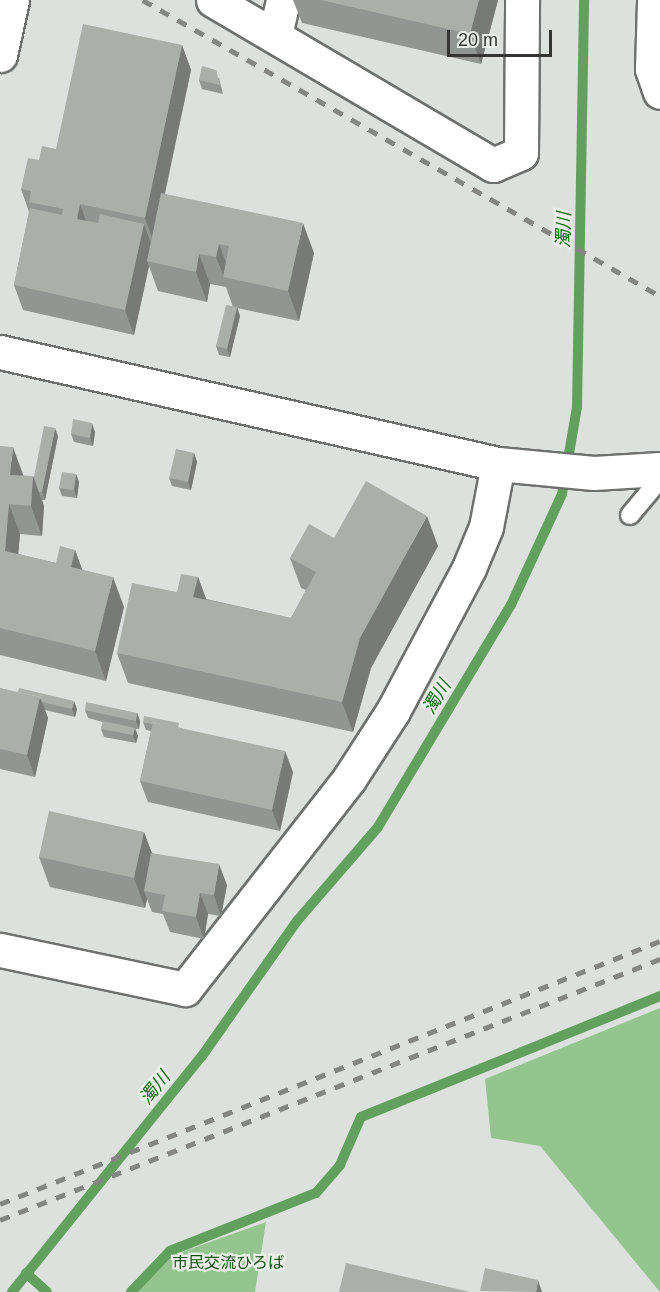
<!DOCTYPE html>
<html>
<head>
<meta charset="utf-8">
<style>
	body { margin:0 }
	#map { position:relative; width:660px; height:1292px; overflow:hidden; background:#dde1dd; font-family:Arial,"Noto Sans JP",sans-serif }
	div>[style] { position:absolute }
	.green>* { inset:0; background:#94c58f }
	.stream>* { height:10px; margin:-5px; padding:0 5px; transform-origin:5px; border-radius:5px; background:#62a05d }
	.roads { filter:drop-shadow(2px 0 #6d716d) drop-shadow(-2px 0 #6d716d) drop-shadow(0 2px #6d716d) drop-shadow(0 -2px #6d716d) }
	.service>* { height:18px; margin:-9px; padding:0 9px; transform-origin:9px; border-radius:9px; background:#fff }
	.minor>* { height:33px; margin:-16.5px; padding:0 16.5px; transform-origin:16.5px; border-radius:16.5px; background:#fff }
	.tertiary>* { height:33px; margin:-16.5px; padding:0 16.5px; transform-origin:16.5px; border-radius:16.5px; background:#fff }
	.rail>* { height:4.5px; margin-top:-2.25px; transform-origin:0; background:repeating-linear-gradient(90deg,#848684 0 10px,transparent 0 20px) }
	.wall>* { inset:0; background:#929692 }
	.shaded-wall>* { inset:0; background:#777a77 }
	.building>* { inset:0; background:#aaafaa }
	span { translate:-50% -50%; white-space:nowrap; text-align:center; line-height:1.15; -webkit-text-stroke:4.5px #eaefea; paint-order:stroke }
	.park-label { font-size:16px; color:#0f510e }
	.water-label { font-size:18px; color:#0a680b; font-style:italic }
	.scale { position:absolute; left:447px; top:30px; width:105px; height:27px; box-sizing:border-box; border:3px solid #333433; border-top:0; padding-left:8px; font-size:18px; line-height:21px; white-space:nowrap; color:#333433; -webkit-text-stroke:4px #eaefea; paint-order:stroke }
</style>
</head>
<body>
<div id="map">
	<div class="green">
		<i style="clip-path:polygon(660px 1008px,660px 1292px,540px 1146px,491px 1138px,485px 1079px)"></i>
		<i style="clip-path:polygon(266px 1222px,255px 1292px,137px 1292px,171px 1256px)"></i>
	</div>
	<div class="stream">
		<i style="left:26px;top:1273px;width:28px;rotate:42deg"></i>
		<i style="left:12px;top:1292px;width:303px;rotate:-51.2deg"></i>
		<i style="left:202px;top:1056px;width:165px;rotate:-54.9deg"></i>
		<i style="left:297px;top:921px;width:124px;rotate:-49.2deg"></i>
		<i style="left:378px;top:827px;width:259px;rotate:-59.1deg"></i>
		<i style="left:511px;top:605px;width:122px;rotate:-65.3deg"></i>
		<i style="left:562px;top:494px;width:88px;rotate:-80.2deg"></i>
		<i style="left:577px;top:407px;width:407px;rotate:-89deg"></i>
		<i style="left:131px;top:1292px;width:57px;rotate:-46.4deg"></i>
		<i style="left:170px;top:1251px;width:157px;rotate:-21.7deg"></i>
		<i style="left:316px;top:1193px;width:37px;rotate:-49deg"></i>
		<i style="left:340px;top:1165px;width:52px;rotate:-66.4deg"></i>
		<i style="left:361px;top:1117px;width:323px;rotate:-22deg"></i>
	</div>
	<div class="roads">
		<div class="service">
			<i style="left:630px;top:515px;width:47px;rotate:-50.2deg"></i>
		</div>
		<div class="minor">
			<i style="left:213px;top:0;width:325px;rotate:30.5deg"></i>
			<i style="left:493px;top:165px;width:30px;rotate:-23deg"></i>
			<i style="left:521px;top:153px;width:153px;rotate:-89.6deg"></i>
			<i style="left:275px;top:35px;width:36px;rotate:-77deg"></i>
			<i style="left:652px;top:69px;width:69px;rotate:-88.3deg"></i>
			<i style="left:0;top:950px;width:189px;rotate:11.9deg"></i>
			<i style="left:185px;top:989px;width:266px;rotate:-52deg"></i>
			<i style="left:349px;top:779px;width:81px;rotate:-57.1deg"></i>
			<i style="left:393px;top:711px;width:162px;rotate:-62deg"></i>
			<i style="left:469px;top:568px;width:44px;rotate:-67.5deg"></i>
			<i style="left:486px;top:527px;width:64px;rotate:-79.2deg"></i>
		</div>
		<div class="tertiary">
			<i style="left:0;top:55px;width:56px;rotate:-77.7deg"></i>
			<i style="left:652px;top:69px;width:24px;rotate:71deg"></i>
			<i style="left:0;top:352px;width:510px;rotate:12.67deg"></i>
			<i style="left:498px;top:464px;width:96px;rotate:5.4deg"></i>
			<i style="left:594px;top:473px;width:66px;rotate:-3.5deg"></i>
		</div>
	</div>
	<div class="rail">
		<i style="left:143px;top:0;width:596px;rotate:29.79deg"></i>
		<i style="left:0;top:1204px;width:710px;rotate:-21.73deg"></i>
		<i style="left:0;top:1220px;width:710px;rotate:-21.58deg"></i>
	</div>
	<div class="wall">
		<i style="clip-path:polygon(293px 0,498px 0,481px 64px,302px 23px)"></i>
		<i style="clip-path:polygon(182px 45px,191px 70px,165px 194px,314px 253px,299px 321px,237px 308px,240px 316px,230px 357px,219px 355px,216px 346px,233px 307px,226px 287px,210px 284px,207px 302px,158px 291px,149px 266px,134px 335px,23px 310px,14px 285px,29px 212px,21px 189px,39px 160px,56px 149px)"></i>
		<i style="clip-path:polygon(219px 78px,223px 94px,202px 89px,199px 80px)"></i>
		<i style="clip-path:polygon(95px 432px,93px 446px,74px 442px,71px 434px)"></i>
		<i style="clip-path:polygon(58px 436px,45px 500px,42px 500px,44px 506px,42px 536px,20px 534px,18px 554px,56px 563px,75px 550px,82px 570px,124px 607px,106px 681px,0 655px,0 446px,23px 476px,34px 477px)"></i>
		<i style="clip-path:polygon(194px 453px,197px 462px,191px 490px,172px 486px,169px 478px)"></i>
		<i style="clip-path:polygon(76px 474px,79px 482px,77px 498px,62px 496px,59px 488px)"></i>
		<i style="clip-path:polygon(334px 538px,438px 546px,371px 668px,353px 732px,128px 683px,117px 653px,177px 592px,198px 577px,206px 599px,291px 618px,306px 590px,301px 588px,290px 558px)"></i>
		<i style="clip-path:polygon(0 688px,77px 709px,75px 717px,45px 710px,48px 718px,35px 777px,0 769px)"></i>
		<i style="clip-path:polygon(85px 710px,137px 713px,140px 721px,139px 729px,135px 729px,138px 736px,136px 743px,104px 737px,101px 729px,103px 722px,88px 718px)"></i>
		<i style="clip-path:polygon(143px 722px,181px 728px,293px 772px,280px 831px,148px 802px,140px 781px,151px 731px,146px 730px)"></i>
		<i style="clip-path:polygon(144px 832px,152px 853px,227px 885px,221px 916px,208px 914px,204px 939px,170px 932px,163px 914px,152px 912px,147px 899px,145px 908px,50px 887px,39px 857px)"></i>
	</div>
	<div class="shaded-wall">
		<i style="clip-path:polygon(479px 0,498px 0,481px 64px,470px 34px)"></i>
		<i style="clip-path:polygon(182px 45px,191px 70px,154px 243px,145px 218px)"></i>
		<i style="clip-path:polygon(80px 204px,89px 230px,77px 219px)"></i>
		<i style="clip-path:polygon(303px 223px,314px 253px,299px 321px,288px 291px)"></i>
		<i style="clip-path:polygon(144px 224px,153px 249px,147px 261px,149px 266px,134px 335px,125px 310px)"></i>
		<i style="clip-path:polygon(219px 244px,230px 274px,224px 277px,216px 257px)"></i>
		<i style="clip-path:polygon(199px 254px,210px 284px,207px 302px,196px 272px)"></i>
		<i style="clip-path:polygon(237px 307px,240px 316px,230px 357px,227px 349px)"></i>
		<i style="clip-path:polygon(92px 423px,95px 432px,93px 446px,90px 438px)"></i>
		<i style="clip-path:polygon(55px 428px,58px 436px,45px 500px,42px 492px)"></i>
		<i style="clip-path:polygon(13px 447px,24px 477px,10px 475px)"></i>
		<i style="clip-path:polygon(194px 453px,197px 462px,191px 490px,188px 482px)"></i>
		<i style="clip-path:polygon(76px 474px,79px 482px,77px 498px,74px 490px)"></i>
		<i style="clip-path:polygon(33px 476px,44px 506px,42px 536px,31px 506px)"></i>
		<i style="clip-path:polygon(9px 504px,20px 534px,16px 581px,5px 551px)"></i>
		<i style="clip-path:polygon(427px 516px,438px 546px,371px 668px,353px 732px,342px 702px,360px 638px)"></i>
		<i style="clip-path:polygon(75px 550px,86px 580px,71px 567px)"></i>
		<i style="clip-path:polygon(113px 577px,124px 607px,106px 681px,95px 651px)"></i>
		<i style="clip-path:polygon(198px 577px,209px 607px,193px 597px)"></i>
		<i style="clip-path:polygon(40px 697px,48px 718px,35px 777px,27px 755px)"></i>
		<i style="clip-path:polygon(74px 701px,77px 709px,75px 717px,72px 709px)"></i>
		<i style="clip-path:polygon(137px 713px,140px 721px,139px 729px,136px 721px)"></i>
		<i style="clip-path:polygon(135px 728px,138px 736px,136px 743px,133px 735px)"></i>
		<i style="clip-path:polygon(285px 751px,293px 772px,280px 831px,272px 810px)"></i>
		<i style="clip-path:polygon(144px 832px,155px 862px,144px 891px,147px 899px,145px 908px,134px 878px)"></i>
		<i style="clip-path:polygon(219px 864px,227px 885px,221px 916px,214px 895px)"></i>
		<i style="clip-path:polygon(200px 893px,208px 914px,204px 939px,196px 917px)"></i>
		<i style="clip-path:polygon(538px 1280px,542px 1292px,536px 1292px)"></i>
	</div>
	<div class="building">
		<i style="clip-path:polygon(321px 0,479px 0,470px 34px)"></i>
		<i style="clip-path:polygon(83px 24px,182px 45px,145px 218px,80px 204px,77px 219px,98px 223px,100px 214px,144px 224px,125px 310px,14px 285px,30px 208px,62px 215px,63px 209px,29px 202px,31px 191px,21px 189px,28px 158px,39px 160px,42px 146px,56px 149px)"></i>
		<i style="clip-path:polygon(202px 66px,216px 70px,220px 85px,199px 80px)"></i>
		<i style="clip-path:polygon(161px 193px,303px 223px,288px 291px,223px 277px,229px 246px,219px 244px,216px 257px,199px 254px,196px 272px,147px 261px)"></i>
		<i style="clip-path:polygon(226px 305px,237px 307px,227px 349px,216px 346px)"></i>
		<i style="clip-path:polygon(73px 419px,92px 423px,90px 438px,71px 434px)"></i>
		<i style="clip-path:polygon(44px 426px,55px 428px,42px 492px,39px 492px,34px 477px)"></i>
		<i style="clip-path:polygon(0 446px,13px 447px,10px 475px,33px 476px,31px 506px,9px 504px,5px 551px,56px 563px,60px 546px,75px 550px,71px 567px,113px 577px,95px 651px,0 628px)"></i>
		<i style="clip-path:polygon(176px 449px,194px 453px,188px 482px,169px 478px)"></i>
		<i style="clip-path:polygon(62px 472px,76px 474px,74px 490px,59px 488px)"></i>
		<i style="clip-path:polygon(366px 481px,427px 516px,360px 638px,342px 702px,117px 653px,132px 583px,177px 592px,181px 574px,198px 577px,193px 597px,291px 618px,316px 572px,290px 558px,309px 524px,334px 538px)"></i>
		<i style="clip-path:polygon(0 688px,40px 697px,27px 755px,0 749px)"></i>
		<i style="clip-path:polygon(19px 688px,74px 701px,72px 709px,42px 702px,40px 697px,18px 692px)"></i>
		<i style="clip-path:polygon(86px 702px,137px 713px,136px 721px,85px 710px)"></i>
		<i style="clip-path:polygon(144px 716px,179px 723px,178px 728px,153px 722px,153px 724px,143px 722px)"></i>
		<i style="clip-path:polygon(103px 721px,135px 728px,133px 735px,101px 729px)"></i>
		<i style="clip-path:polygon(153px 722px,285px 751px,272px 810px,140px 781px)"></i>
		<i style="clip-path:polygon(49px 811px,144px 832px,134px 878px,39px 857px)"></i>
		<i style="clip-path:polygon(151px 853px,219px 864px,214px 895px,200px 893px,196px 917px,162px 911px,165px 895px,144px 891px)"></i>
		<i style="clip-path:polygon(346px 1263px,470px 1292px,339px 1292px)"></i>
		<i style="clip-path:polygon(485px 1268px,538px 1280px,536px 1292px,480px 1291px)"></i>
	</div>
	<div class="park-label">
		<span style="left:228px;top:1263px">市民交流ひろば</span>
	</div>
	<div class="water-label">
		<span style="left:564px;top:230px;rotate:-89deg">濁川</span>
		<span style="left:437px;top:697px;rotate:-59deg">濁川</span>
		<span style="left:155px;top:1088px;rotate:-51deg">濁川</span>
	</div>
	<div class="scale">20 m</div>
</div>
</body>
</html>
